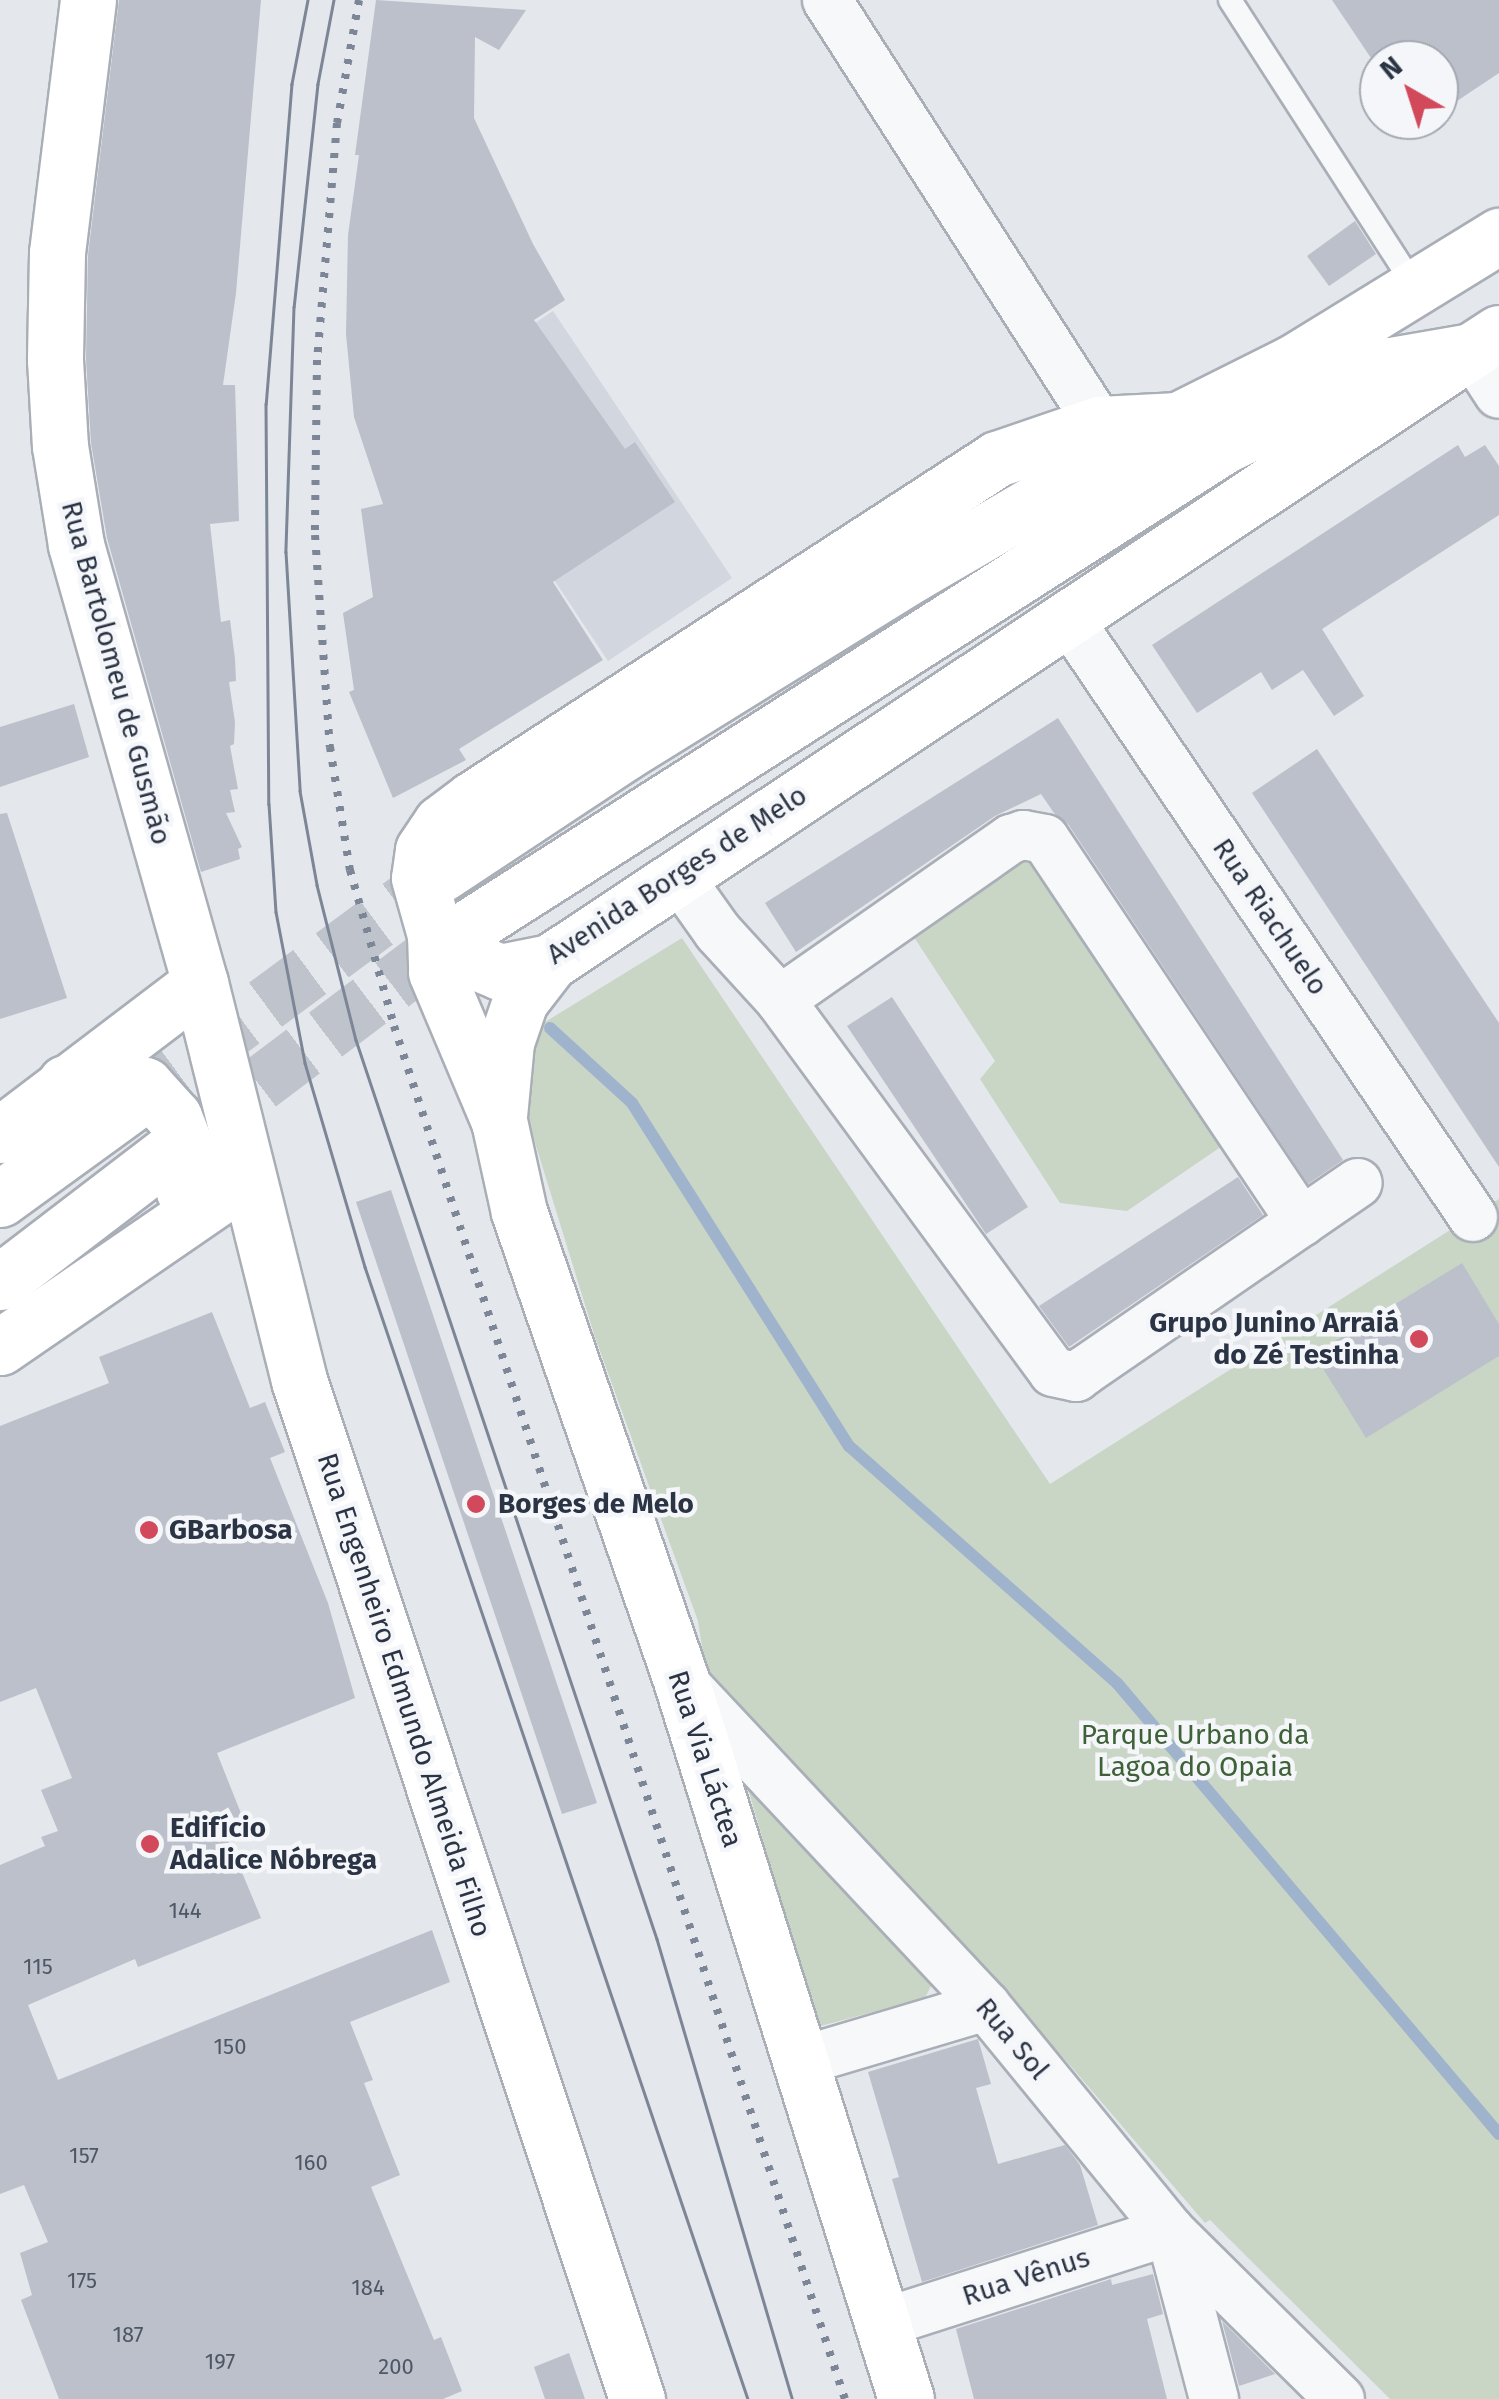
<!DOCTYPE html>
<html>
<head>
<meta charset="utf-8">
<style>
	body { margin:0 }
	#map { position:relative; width:1499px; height:2399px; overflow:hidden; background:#e4e7ec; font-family:"Fira Sans",sans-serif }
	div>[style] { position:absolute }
	.built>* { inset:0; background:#d2d6de }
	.green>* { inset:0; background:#c9d6c5 }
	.stream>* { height:12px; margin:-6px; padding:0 6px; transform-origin:6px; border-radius:6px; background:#9fb4cc }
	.building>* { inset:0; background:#bbc0ca }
	.primary-tunnel>* { height:55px; margin-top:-27.5px; transform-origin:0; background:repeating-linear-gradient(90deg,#bfc3cb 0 55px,transparent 0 83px) }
	.roads { filter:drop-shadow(2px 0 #a9aeb7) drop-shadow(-2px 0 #a9aeb7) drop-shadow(0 2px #a9aeb7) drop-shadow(0 -2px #a9aeb7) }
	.lane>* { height:22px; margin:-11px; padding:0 11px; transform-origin:11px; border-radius:11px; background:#f7f8fa }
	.street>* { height:48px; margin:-24px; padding:0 24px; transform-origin:24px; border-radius:24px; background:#f7f8fa }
	.secondary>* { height:55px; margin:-27.5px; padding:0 27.5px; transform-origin:27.5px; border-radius:27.5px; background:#fff }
	.primary>* { height:55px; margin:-27.5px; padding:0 27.5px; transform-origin:27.5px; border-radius:27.5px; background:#fff }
	.tram>* { height:2.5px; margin:-1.25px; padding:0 1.25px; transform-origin:1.25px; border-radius:1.25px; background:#7d8696 }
	.rail>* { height:8px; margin-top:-4px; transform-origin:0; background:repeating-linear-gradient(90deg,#7d8696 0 5px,transparent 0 15px) }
	.dots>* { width:28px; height:28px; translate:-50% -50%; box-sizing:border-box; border:5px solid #f4f6f9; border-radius:50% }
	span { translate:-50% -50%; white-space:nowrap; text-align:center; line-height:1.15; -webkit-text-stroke:9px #f4f6f9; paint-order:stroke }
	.number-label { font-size:22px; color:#4f5766 }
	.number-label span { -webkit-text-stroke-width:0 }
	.street-label { font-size:28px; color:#2b3445 }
	.poi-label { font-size:28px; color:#2b3445; font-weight:700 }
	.right { translate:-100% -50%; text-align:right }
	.left { translate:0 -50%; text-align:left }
	.park-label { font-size:28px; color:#3f6138 }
	.north { position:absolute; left:1359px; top:40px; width:100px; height:100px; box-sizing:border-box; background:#f4f6f9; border:2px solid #a4a8b1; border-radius:50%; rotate:321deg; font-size:28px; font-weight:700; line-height:40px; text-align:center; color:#2b3445 }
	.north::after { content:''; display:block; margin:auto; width:35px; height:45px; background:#d1495b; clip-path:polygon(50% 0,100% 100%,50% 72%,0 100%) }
</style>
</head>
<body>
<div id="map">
	<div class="built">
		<i style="clip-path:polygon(553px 311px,732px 578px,608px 661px,430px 393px)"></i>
	</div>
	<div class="green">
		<i style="clip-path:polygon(1028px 846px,1225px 1144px,1127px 1211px,1060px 1203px,980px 1079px,995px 1061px,908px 928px)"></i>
		<i style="clip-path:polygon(682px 938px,1050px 1484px,1499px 1199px,1499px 2399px,1390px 2399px,1210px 2220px,1205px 2223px,1069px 2064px,705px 1666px,698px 1621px,595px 1337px,520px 1094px,532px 1030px)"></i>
		<i style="clip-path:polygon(752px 1787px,932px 1984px,925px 1998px,817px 2027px,749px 1792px)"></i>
	</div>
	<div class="stream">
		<i style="left:550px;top:1028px;width:111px;rotate:42.4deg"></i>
		<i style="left:632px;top:1103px;width:406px;rotate:57.7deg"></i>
		<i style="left:849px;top:1446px;width:358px;rotate:41.5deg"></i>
		<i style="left:1117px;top:1683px;width:591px;rotate:49.74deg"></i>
	</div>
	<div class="building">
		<i style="clip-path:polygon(119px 0,261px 0,236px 293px,223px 385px,235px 385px,239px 521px,210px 524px,221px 622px,230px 620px,235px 659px,236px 681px,229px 682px,235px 722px,234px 744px,230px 746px,238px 789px,230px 790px,235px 812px,226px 813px,242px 847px,238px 849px,240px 859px,201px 872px,107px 538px,91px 443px,86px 359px,88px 255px)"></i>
		<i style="clip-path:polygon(376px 0,526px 10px,499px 50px,475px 37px,474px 118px,533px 244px,565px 300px,534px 320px,625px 449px,635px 442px,675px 502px,553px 582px,603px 660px,459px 749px,466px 760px,393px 798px,349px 692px,354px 690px,343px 613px,373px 597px,361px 509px,383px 504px,354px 417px,346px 334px,348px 235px,359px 155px,355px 155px)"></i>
		<i style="clip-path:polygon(1332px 0,1499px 0,1499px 73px,1439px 113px,1439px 60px,1379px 60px,1379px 70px)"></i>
		<i style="clip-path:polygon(1355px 221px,1376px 254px,1329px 286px,1307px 256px)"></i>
		<i style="clip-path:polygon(1458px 445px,1465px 457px,1485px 445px,1499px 466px,1499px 515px,1322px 629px,1364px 696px,1334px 716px,1303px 670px,1272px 690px,1261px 672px,1197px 713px,1152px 645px)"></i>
		<i style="clip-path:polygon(74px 704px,89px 757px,0 787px,0 727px)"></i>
		<i style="clip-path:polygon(1058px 718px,1343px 1160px,1308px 1184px,1068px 824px,1054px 813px,1041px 794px,995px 816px,796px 952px,765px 903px)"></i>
		<i style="clip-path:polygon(1317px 749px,1499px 1023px,1499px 1167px,1252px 793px)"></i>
		<i style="clip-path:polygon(7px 813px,67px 998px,0 1019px,0 814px)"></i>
		<i style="clip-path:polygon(892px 997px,1028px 1207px,986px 1234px,847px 1026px)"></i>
		<i style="clip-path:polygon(1238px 1177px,1263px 1215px,1069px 1347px,1039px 1306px)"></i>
		<i style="clip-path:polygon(391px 1190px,597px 1803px,562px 1814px,356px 1202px)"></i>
		<i style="clip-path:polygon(1462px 1263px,1499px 1324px,1499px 1356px,1366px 1438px,1314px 1354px)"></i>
		<i style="clip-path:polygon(212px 1312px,250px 1408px,265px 1402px,285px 1452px,270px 1458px,328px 1603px,355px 1698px,217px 1753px,248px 1831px,228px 1839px,261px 1918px,138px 1967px,135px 1959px,28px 2005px,58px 2080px,432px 1930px,450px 1982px,350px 2022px,373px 2080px,364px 2083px,400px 2175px,371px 2187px,434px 2340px,441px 2337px,462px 2391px,443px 2399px,59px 2399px,21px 2300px,32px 2295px,20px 2253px,48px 2242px,24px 2185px,0 2194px,0 1865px,45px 1846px,41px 1837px,58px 1831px,41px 1790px,72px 1778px,36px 1688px,0 1702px,0 1426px,109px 1383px,99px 1357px)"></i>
		<i style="clip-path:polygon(978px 2039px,991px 2084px,976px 2088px,998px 2164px,1065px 2145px,1080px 2165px,1098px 2225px,922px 2282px,892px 2179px,899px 2177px,868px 2072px)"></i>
		<i style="clip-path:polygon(1153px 2274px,1163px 2314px,1147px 2319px,1167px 2399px,974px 2399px,956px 2329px,1111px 2279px,1112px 2285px)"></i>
		<i style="clip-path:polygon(1222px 2321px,1275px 2374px,1239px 2386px)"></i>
		<i style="clip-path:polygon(569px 2353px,585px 2399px,545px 2399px,534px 2367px)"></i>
	</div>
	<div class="primary-tunnel">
		<i style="left:132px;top:1103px;width:385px;rotate:-36.5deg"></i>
		<i style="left:193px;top:1134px;width:344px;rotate:-37deg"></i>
	</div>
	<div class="roads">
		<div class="lane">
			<i style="left:1230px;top:0;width:341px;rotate:57.2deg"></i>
		</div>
		<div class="street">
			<i style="left:827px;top:0;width:504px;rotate:57.32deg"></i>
			<i style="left:1471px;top:351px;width:51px;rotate:56.9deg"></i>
			<i style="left:1068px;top:618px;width:723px;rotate:55.94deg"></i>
			<i style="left:679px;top:877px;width:67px;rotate:54.7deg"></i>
			<i style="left:718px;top:932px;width:92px;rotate:47.6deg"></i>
			<i style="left:780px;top:1000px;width:461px;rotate:53.7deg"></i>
			<i style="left:1053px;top:1372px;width:24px;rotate:12deg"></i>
			<i style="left:1076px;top:1377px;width:10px;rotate:-37deg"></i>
			<i style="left:1084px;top:1371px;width:332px;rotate:-34.5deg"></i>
			<i style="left:780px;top:1000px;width:282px;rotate:-34.9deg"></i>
			<i style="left:1011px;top:839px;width:13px;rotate:-18deg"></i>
			<i style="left:1023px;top:835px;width:22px;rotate:10deg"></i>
			<i style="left:1045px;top:839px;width:461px;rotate:56.2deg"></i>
			<i style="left:681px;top:1680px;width:446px;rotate:46.9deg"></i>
			<i style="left:986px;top:2006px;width:291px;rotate:50.7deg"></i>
			<i style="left:1170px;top:2231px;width:239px;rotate:44.7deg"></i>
			<i style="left:802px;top:2061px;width:192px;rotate:-16.6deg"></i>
			<i style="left:883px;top:2323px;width:301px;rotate:-17.8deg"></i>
			<i style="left:1170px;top:2231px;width:174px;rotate:75.3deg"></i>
		</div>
		<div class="secondary">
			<i style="left:88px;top:0;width:255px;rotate:97deg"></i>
			<i style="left:57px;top:253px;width:107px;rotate:91.1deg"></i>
			<i style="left:55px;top:360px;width:86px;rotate:86.7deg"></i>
			<i style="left:60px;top:446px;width:100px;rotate:80.8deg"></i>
			<i style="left:76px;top:545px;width:455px;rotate:74.2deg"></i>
			<i style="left:200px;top:983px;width:409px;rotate:76deg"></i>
			<i style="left:299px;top:1380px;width:1074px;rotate:71.65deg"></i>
			<i style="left:1178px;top:420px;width:79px;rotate:177.1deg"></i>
			<i style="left:1099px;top:424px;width:108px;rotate:161.1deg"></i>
			<i style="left:997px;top:459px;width:625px;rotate:147.02deg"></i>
			<i style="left:473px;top:799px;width:40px;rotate:143deg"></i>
			<i style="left:441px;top:823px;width:32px;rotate:124deg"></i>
			<i style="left:423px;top:850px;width:28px;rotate:98deg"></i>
			<i style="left:419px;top:878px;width:59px;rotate:74.3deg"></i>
			<i style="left:435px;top:935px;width:24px;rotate:45deg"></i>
			<i style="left:452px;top:952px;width:52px;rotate:22.6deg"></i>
			<i style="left:500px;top:972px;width:51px;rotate:-11.3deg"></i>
			<i style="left:550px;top:962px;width:1105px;rotate:-33.56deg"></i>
			<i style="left:435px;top:935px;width:37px;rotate:88deg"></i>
			<i style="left:436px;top:972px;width:162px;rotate:67.1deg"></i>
			<i style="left:499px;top:1121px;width:93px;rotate:77.6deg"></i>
			<i style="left:519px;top:1212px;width:495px;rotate:70.9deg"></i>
			<i style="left:681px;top:1680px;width:753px;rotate:72.62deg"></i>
			<i style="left:65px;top:1083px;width:51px;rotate:-4.5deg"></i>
			<i style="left:116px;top:1079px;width:30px;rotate:12deg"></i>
			<i style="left:145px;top:1085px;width:43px;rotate:47.8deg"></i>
			<i style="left:174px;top:1117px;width:46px;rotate:68.4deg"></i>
			<i style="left:191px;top:1160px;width:32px;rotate:103deg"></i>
			<i style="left:499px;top:1116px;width:74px;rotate:-84.6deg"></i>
			<i style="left:506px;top:1042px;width:43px;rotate:-71.1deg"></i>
			<i style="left:520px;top:1001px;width:49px;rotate:-52.4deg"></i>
			<i style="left:0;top:1135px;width:251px;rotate:-37.2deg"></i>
			<i style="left:0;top:1347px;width:300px;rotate:-34.5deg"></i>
		</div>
		<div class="primary">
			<i style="left:441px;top:874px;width:219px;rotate:-33.5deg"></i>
			<i style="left:624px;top:753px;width:340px;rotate:-31.8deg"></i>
			<i style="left:913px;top:574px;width:306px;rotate:-30.2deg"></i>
			<i style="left:1178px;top:420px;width:130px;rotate:-26.6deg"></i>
			<i style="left:1294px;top:362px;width:241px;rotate:-31.6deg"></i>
			<i style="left:472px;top:925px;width:893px;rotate:-32.52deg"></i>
			<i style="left:1225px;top:445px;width:183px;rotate:-25.9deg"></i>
			<i style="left:1390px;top:365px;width:82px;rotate:-9.8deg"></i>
			<i style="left:1471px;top:351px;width:33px;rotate:-33deg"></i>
			<i style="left:0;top:1199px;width:163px;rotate:-36deg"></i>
			<i style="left:0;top:1282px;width:220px;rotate:-37.4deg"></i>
		</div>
	</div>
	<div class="tram">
		<i style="left:308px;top:0;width:86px;rotate:100.8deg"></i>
		<i style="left:292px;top:84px;width:321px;rotate:94.6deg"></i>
		<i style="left:266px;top:404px;width:400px;rotate:89.6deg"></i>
		<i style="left:269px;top:804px;width:108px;rotate:86.3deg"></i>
		<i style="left:276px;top:912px;width:154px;rotate:79.1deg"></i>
		<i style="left:305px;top:1063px;width:213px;rotate:73.6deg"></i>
		<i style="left:365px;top:1267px;width:1195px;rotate:71.31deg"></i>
		<i style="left:334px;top:0;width:86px;rotate:100.8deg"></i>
		<i style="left:318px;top:84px;width:224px;rotate:96.1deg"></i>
		<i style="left:294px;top:307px;width:245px;rotate:91.9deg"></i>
		<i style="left:286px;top:552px;width:239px;rotate:86.6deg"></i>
		<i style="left:300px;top:791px;width:96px;rotate:79.7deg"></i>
		<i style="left:317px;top:885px;width:160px;rotate:75.9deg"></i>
		<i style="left:356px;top:1040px;width:948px;rotate:71.49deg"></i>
		<i style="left:657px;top:1939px;width:479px;rotate:73.6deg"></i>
	</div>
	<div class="rail">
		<i style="left:359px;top:0;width:125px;rotate:100.1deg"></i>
		<i style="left:337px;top:123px;width:238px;rotate:94.8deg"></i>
		<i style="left:317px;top:360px;width:175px;rotate:90.7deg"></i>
		<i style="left:315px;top:535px;width:213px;rotate:86deg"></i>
		<i style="left:330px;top:747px;width:125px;rotate:80.8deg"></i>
		<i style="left:350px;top:870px;width:162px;rotate:74.2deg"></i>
		<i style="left:394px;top:1026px;width:1445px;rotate:71.82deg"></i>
	</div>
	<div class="dots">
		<i style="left:1419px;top:1339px;background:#d1495b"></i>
		<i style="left:476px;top:1504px;background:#d1495b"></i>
		<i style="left:149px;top:1530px;background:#d1495b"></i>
		<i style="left:150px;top:1844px;background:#d1495b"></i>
	</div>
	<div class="number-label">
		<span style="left:185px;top:1911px">144</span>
		<span style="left:38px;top:1967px">115</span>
		<span style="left:230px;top:2047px">150</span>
		<span style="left:84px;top:2156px">157</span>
		<span style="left:311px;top:2163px">160</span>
		<span style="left:82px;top:2281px">175</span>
		<span style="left:368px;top:2288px">184</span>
		<span style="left:128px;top:2335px">187</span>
		<span style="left:220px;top:2362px">197</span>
		<span style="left:396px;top:2367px">200</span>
	</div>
	<div class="street-label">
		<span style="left:116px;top:673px;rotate:75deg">Rua Bartolomeu de Gusmão</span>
		<span style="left:677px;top:875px;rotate:-33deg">Avenida Borges de Melo</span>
		<span style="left:1270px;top:917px;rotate:56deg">Rua Riachuelo</span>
		<span style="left:404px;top:1695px;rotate:72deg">Rua Engenheiro Edmundo Almeida Filho</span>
		<span style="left:705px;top:1759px;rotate:72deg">Rua Via Láctea</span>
		<span style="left:1012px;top:2039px;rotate:50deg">Rua Sol</span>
		<span style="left:1026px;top:2277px;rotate:-18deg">Rua Vênus</span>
	</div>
	<div class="poi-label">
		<span class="right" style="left:1399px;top:1339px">Grupo Junino Arraiá<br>do Zé Testinha</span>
		<span class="left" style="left:498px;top:1504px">Borges de Melo</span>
		<span class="left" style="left:169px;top:1530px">GBarbosa</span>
		<span class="left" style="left:170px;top:1844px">Edifício<br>Adalice Nóbrega</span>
	</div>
	<div class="park-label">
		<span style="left:1195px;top:1751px">Parque Urbano da<br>Lagoa do Opaia</span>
	</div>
	<div class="north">N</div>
</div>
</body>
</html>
